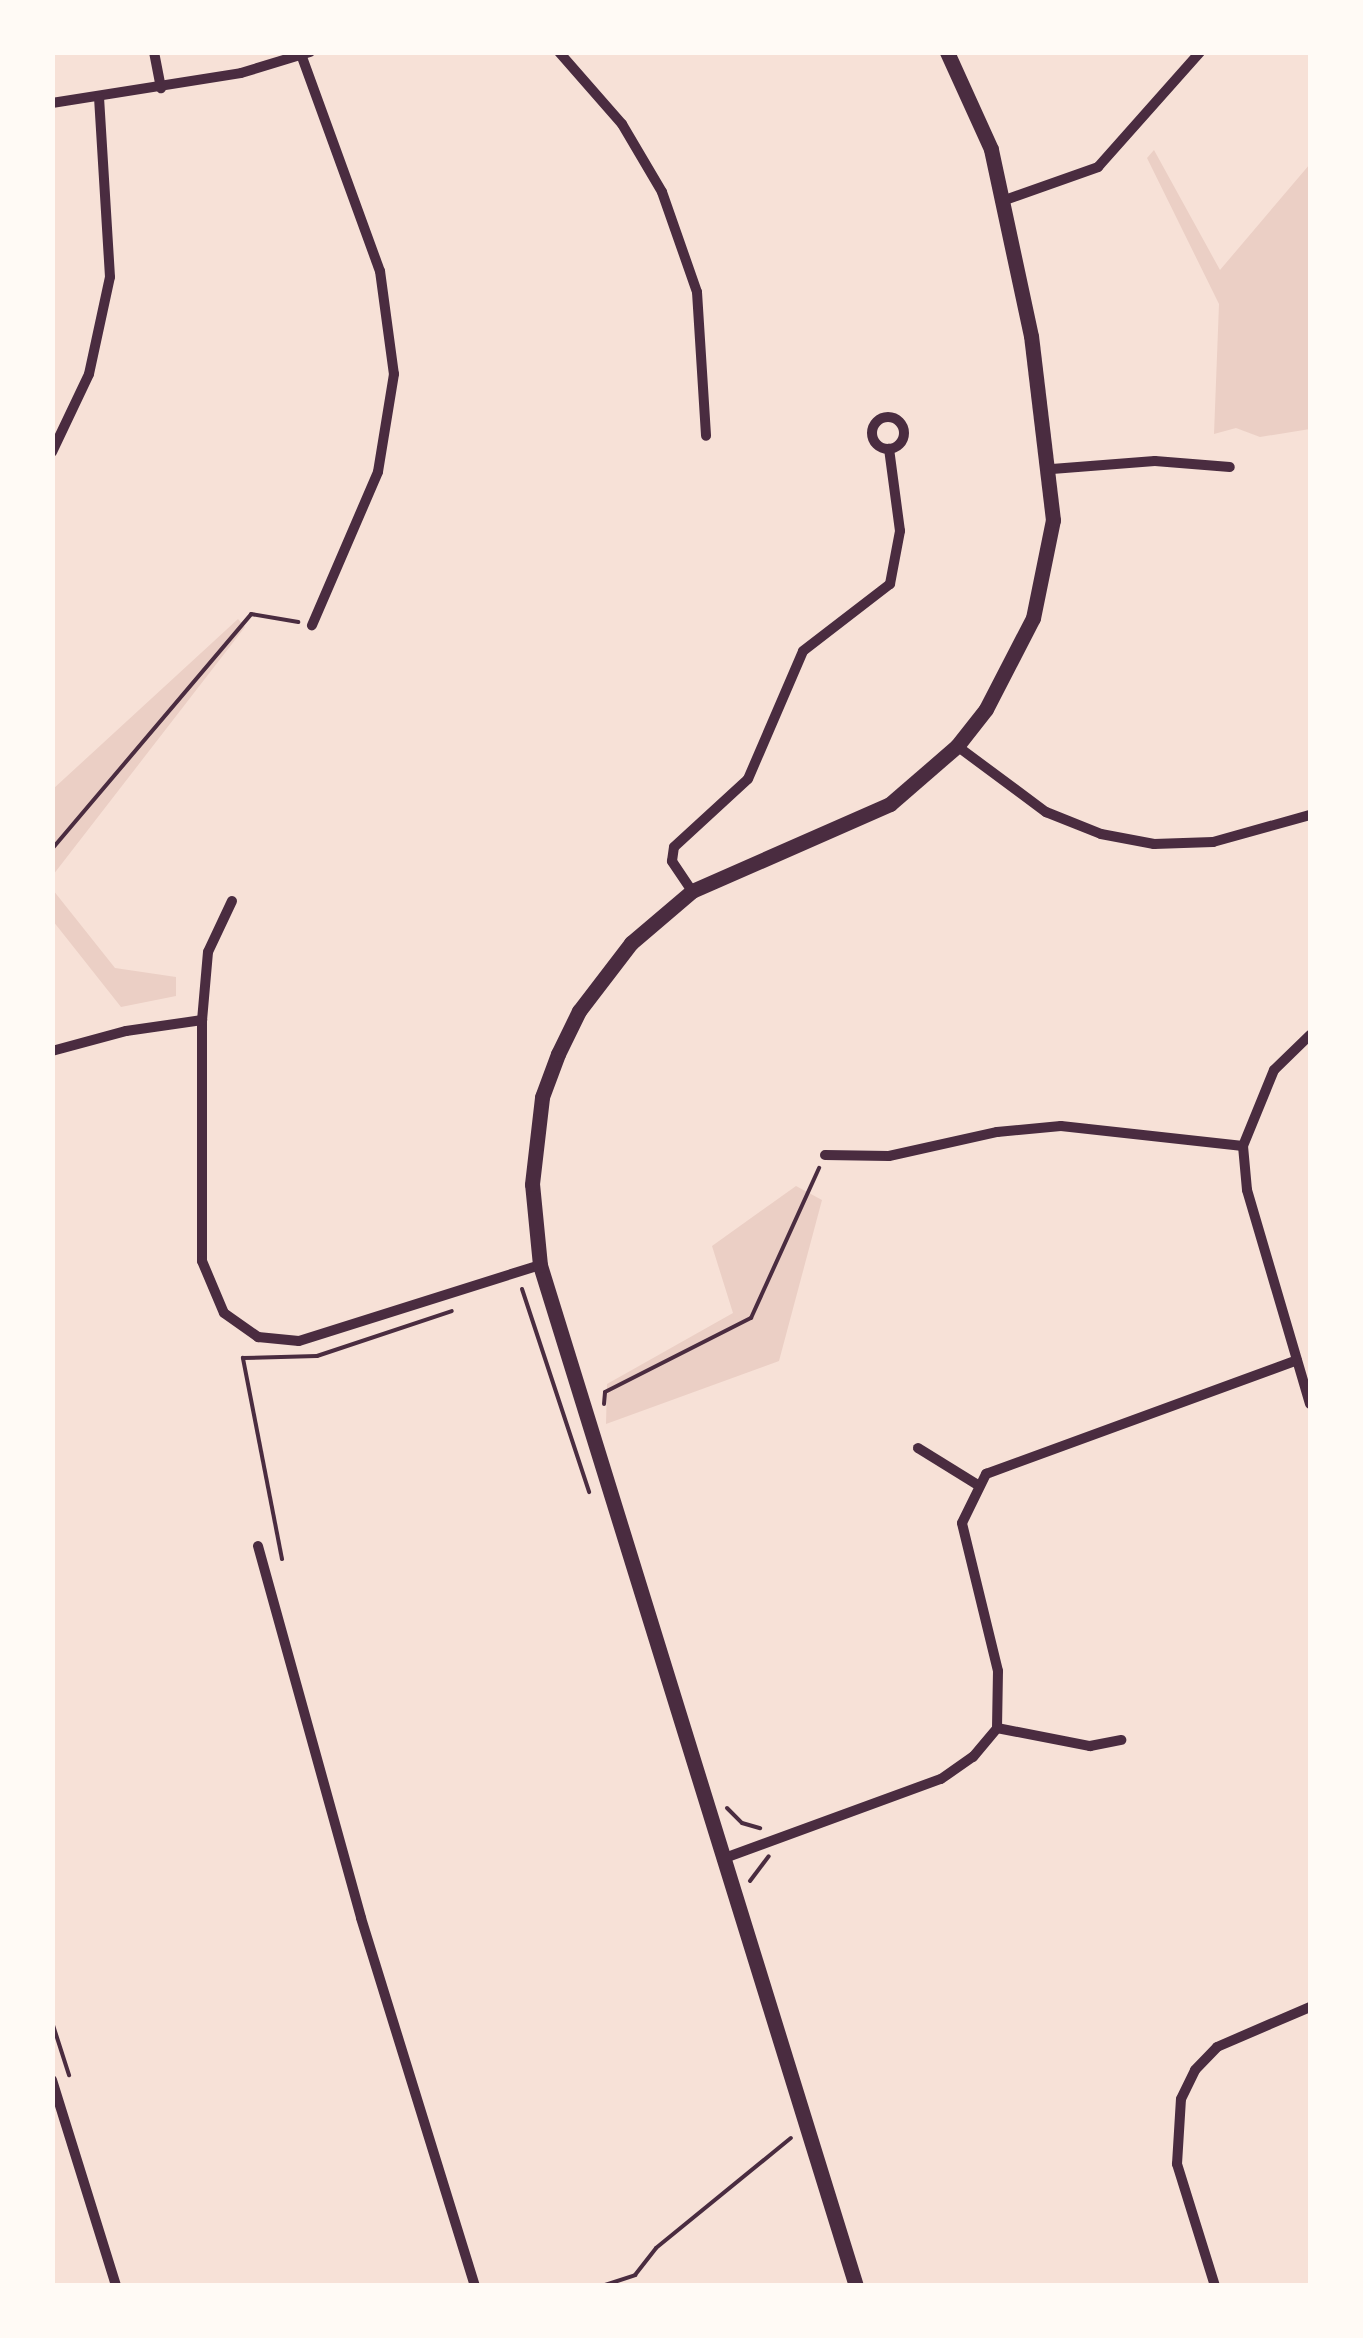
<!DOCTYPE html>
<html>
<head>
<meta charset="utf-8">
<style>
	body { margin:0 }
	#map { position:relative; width:1363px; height:2338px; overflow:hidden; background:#f7e1d7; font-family:Montserrat,sans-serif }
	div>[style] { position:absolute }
	.green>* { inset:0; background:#ebcfc5 }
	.path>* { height:4px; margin:-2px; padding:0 2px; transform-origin:2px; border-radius:2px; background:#4a2c40 }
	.minor>* { height:10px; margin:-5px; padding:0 5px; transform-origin:5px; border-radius:5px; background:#4a2c40 }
	.minor>.ring { margin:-5px; padding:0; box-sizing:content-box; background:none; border:10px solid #4a2c40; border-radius:50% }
	.tertiary>* { height:15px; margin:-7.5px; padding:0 7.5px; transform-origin:7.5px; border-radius:7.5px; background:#4a2c40 }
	span { translate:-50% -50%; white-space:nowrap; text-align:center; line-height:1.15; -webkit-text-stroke:9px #fffaf5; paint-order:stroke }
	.frame { position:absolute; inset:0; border:55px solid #fffaf5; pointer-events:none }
</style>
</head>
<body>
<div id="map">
	<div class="green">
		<i style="clip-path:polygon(1154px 150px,1220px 270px,1310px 164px,1310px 429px,1260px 437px,1236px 428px,1214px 434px,1219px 304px,1147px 158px)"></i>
		<i style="clip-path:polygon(238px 619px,245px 627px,53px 875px,53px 890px,115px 968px,176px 977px,176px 996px,121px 1007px,53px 921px,53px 789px)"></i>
		<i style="clip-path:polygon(796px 1186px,822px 1200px,779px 1361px,606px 1424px,607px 1384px,733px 1313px,712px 1246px)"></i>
	</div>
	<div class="path">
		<i style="left:52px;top:849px;width:308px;rotate:-49.7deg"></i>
		<i style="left:251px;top:614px;width:48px;rotate:9.7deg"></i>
		<i style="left:522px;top:1289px;width:214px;rotate:71.7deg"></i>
		<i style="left:604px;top:1404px;width:12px;rotate:-85deg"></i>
		<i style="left:605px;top:1392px;width:164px;rotate:-26.9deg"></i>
		<i style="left:751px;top:1318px;width:165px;rotate:-65.6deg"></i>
		<i style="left:282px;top:1559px;width:205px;rotate:-101deg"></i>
		<i style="left:243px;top:1358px;width:74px;rotate:-1.5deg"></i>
		<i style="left:317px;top:1356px;width:142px;rotate:-18.4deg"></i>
		<i style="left:727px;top:1808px;width:21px;rotate:45deg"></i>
		<i style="left:742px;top:1823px;width:19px;rotate:16deg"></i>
		<i style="left:750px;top:1881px;width:31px;rotate:-53deg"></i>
		<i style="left:52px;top:2022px;width:56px;rotate:72.2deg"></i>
		<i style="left:602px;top:2286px;width:35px;rotate:-18deg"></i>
		<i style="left:635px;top:2275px;width:34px;rotate:-52deg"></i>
		<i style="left:656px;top:2248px;width:174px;rotate:-39.2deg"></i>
	</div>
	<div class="minor">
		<i style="left:154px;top:52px;width:37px;rotate:79deg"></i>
		<i style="left:559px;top:52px;width:96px;rotate:48.8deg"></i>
		<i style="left:622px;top:124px;width:79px;rotate:59.5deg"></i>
		<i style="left:662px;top:192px;width:106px;rotate:70.7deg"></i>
		<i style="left:697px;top:292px;width:144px;rotate:86.4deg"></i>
		<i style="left:302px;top:57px;width:228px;rotate:70deg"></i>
		<i style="left:380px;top:271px;width:104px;rotate:82.3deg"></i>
		<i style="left:394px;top:374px;width:99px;rotate:99.3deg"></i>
		<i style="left:378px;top:472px;width:167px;rotate:113.3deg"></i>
		<i style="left:52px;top:103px;width:191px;rotate:-9deg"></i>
		<i style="left:241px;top:73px;width:72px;rotate:-16.9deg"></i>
		<i style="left:1005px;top:200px;width:99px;rotate:-19.5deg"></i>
		<i style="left:1098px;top:167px;width:154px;rotate:-48.4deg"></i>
		<i class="ring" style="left:872px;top:417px;width:22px;height:22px"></i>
		<i style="left:52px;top:452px;width:86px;rotate:-64.6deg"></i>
		<i style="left:89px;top:374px;width:99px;rotate:-77.8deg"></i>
		<i style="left:110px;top:277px;width:180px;rotate:-93.5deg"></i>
		<i style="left:1052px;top:469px;width:103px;rotate:-4.4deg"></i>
		<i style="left:1155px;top:461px;width:75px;rotate:4.6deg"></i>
		<i style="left:957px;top:746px;width:111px;rotate:36.6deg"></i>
		<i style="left:1046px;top:812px;width:59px;rotate:21.8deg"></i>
		<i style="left:1101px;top:834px;width:54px;rotate:10.7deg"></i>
		<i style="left:1154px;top:844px;width:59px;rotate:-1.9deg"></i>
		<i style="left:1213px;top:842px;width:101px;rotate:-15.6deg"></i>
		<i style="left:692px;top:891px;width:36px;rotate:-124deg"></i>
		<i style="left:672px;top:861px;width:14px;rotate:-82deg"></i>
		<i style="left:674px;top:847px;width:100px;rotate:-42.6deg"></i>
		<i style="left:748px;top:779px;width:139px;rotate:-66.7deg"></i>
		<i style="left:803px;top:651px;width:110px;rotate:-37.6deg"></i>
		<i style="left:890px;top:584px;width:54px;rotate:-79.3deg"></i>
		<i style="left:900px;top:531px;width:83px;rotate:-97.6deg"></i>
		<i style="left:232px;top:901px;width:56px;rotate:115.2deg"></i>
		<i style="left:208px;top:952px;width:68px;rotate:95deg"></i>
		<i style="left:202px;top:1020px;width:241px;rotate:90deg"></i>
		<i style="left:202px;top:1261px;width:56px;rotate:67.1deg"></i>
		<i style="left:224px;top:1313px;width:42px;rotate:35.2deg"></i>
		<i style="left:258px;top:1337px;width:41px;rotate:5.6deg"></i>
		<i style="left:299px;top:1341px;width:253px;rotate:-17.5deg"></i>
		<i style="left:1310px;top:1035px;width:50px;rotate:135.8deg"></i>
		<i style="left:1274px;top:1070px;width:82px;rotate:112.2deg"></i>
		<i style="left:1243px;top:1146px;width:44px;rotate:84.8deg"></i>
		<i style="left:1247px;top:1190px;width:223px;rotate:73.6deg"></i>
		<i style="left:52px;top:1051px;width:77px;rotate:-15.1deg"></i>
		<i style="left:126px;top:1031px;width:77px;rotate:-8.2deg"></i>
		<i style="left:825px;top:1155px;width:64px;rotate:0.9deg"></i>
		<i style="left:889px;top:1156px;width:111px;rotate:-12.5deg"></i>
		<i style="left:997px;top:1132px;width:64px;rotate:-5.4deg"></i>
		<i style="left:1061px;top:1126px;width:183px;rotate:6.3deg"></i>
		<i style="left:918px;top:1448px;width:68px;rotate:31.8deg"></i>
		<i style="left:258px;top:1546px;width:386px;rotate:74.5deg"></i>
		<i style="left:361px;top:1918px;width:385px;rotate:72.8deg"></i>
		<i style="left:997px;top:1728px;width:95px;rotate:11deg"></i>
		<i style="left:1090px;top:1746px;width:32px;rotate:-11deg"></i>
		<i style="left:722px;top:1859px;width:233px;rotate:-20.1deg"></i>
		<i style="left:941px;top:1779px;width:39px;rotate:-35deg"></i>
		<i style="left:973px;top:1757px;width:38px;rotate:-50deg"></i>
		<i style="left:997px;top:1728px;width:57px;rotate:-89deg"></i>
		<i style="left:998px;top:1671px;width:152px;rotate:-103.7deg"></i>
		<i style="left:962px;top:1523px;width:55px;rotate:-63.9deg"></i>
		<i style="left:986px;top:1474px;width:331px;rotate:-20.1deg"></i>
		<i style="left:52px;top:2080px;width:216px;rotate:72.7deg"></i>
		<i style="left:1215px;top:2286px;width:128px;rotate:-107.3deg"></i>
		<i style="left:1177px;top:2164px;width:65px;rotate:-86.5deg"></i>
		<i style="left:1181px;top:2099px;width:32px;rotate:-64deg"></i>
		<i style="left:1195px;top:2070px;width:32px;rotate:-46deg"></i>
		<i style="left:1217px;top:2047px;width:101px;rotate:-23.3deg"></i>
	</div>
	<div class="tertiary">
		<i style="left:856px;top:2286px;width:1069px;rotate:-107.2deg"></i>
		<i style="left:540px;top:1265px;width:81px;rotate:-95.6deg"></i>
		<i style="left:532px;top:1184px;width:88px;rotate:-83.4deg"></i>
		<i style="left:542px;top:1097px;width:46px;rotate:-69.6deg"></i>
		<i style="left:558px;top:1054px;width:48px;rotate:-64deg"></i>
		<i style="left:579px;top:1011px;width:86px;rotate:-52.6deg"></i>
		<i style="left:631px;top:943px;width:80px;rotate:-40.4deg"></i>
		<i style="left:692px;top:891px;width:216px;rotate:-23.7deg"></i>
		<i style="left:890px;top:804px;width:89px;rotate:-40.9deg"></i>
		<i style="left:957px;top:746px;width:47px;rotate:-51.9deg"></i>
		<i style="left:986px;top:709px;width:102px;rotate:-62.7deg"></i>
		<i style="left:1033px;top:618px;width:100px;rotate:-78.5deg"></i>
		<i style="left:1053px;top:520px;width:185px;rotate:-96.8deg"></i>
		<i style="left:1031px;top:336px;width:191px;rotate:-102.1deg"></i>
		<i style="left:991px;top:149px;width:107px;rotate:-114.4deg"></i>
	</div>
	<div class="frame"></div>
</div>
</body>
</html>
